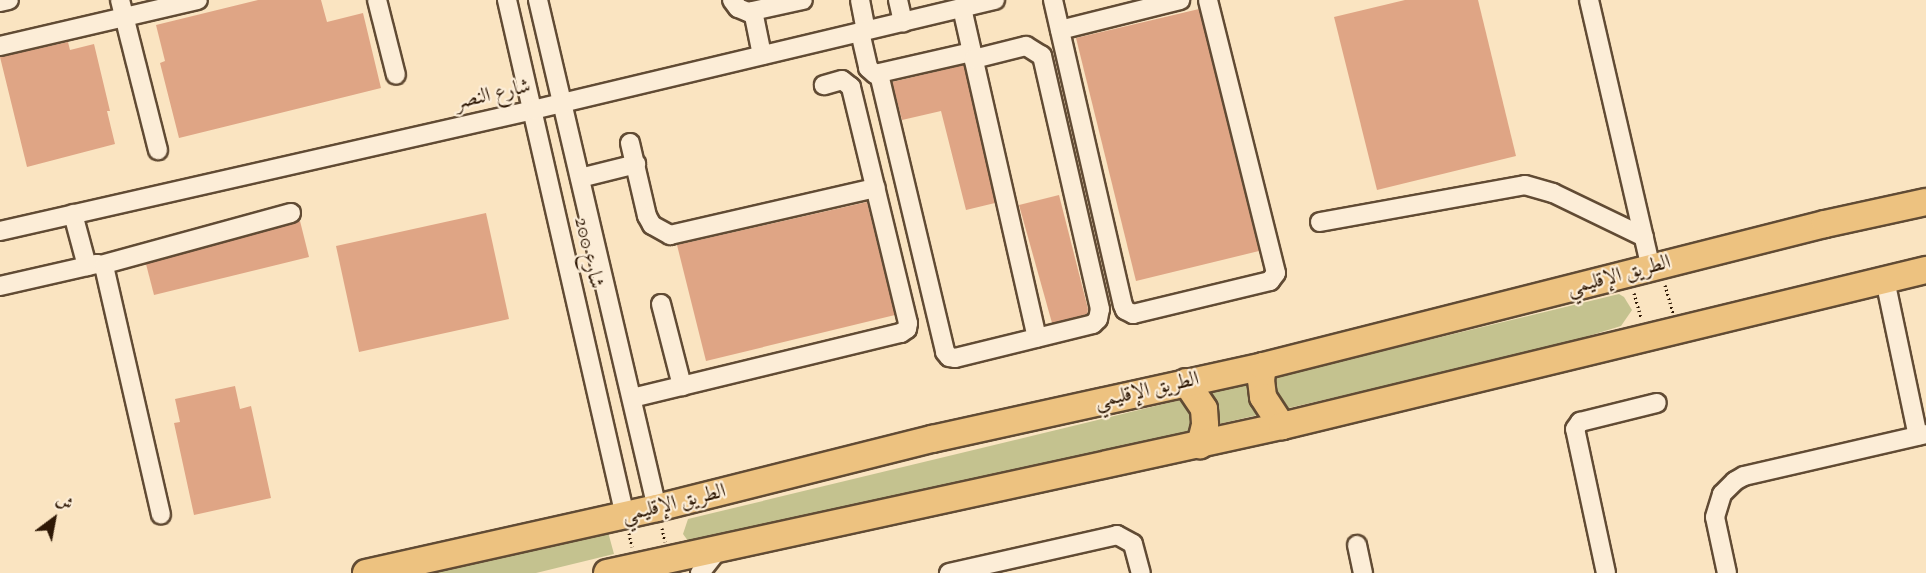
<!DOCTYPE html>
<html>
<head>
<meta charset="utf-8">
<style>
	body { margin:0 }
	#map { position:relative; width:1926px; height:573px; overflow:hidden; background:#fae4c1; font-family:"Sorts Mill Goudy",Amiri,serif }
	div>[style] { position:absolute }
	.green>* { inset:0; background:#c4c28f }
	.building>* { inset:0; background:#dfa585 }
	.path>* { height:3px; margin-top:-1.5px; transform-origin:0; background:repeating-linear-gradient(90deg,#2e1805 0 1.5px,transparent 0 4.5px) }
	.roads { filter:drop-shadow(2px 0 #614b34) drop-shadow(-2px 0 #614b34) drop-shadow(0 2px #614b34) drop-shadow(0 -2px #614b34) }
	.minor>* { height:18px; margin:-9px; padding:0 9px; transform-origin:9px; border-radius:9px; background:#fcedd7 }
	.highway>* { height:26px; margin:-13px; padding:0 13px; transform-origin:13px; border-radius:13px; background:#edc280 }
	span { translate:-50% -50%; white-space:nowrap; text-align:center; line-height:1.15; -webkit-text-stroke:4.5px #fcedd7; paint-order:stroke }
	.street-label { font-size:21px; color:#2e1805 }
	.north { position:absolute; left:24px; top:489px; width:60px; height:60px; -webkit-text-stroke:4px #fcedd7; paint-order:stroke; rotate:32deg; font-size:16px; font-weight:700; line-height:24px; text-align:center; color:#2e1805 }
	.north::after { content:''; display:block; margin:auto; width:21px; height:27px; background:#2e1805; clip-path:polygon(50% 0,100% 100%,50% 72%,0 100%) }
</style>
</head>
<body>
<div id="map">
	<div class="green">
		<i style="clip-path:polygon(1619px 294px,1624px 297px,1632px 310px,1621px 326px,1546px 349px,691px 545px,683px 534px,688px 519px)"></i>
		<i style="clip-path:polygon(608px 532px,614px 554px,536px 573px,430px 573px)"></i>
	</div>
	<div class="building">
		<i style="clip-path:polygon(258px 0,321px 0,327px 22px,363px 13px,381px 88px,179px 138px,160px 63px,165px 61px,156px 25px)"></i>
		<i style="clip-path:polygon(1405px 0,1478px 0,1516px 156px,1377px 190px,1334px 17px)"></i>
		<i style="clip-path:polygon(1199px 9px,1259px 251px,1136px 281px,1076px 38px)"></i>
		<i style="clip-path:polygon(68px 42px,70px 50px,94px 44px,110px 111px,107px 111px,115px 144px,27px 167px,0 57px)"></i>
		<i style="clip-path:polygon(964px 65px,995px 203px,966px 210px,941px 111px,902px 120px,892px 82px)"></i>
		<i style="clip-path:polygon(1059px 195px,1088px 309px,1087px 314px,1052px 323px,1019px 205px)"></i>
		<i style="clip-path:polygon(867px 202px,895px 315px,706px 361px,677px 245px)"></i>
		<i style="clip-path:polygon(486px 213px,509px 319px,359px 352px,336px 246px)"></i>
		<i style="clip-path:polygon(300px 221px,309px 257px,154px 295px,146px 264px)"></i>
		<i style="clip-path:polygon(235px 386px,240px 409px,251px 406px,271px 498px,194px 515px,174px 423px,180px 422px,175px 399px)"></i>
	</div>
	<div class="path">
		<i style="left:1665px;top:285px;width:29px;rotate:74deg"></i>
		<i style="left:1634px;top:293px;width:26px;rotate:74deg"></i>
		<i style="left:662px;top:528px;width:14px;rotate:78deg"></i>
		<i style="left:629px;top:533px;width:14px;rotate:78deg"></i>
	</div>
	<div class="roads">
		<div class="minor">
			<i style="left:120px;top:0;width:155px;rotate:75.8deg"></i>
			<i style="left:377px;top:0;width:77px;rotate:75.8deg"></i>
			<i style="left:507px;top:0;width:529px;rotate:77.12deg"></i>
			<i style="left:538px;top:0;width:522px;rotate:76.82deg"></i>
			<i style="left:732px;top:0;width:10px;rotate:53deg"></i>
			<i style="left:738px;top:8px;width:11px;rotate:22deg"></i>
			<i style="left:748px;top:12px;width:56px;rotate:-12.3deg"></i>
			<i style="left:860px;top:0;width:31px;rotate:79deg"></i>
			<i style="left:898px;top:0;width:23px;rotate:77deg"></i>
			<i style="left:1053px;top:0;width:313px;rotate:77.1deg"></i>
			<i style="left:1123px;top:305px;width:5px;rotate:68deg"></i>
			<i style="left:1125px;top:310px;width:9px;rotate:27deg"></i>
			<i style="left:1133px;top:314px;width:141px;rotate:-13.5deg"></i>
			<i style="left:1270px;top:281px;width:10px;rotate:-53deg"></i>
			<i style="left:1276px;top:273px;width:281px;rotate:-104deg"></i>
			<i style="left:1589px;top:0;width:275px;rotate:77deg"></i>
			<i style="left:0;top:2px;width:9px;rotate:-13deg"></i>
			<i style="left:962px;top:8px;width:338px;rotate:77.2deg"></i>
			<i style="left:753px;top:11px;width:45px;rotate:78.4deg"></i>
			<i style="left:1060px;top:30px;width:124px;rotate:-14deg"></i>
			<i style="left:860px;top:32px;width:37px;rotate:77deg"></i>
			<i style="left:868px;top:68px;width:9px;rotate:41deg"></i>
			<i style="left:875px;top:74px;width:99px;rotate:-12.8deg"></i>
			<i style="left:0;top:46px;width:203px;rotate:-13.1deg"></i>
			<i style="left:879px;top:74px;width:286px;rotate:76.6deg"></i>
			<i style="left:945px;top:352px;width:6px;rotate:51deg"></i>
			<i style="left:949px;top:357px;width:6px;rotate:9deg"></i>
			<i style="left:955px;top:358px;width:142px;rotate:-13.8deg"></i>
			<i style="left:1093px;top:324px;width:7px;rotate:-45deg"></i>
			<i style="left:1098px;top:319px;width:10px;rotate:-79deg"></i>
			<i style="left:1100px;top:309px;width:260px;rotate:-102.9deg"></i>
			<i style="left:1042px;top:56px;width:19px;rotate:-148deg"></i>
			<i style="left:1026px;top:46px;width:54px;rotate:166deg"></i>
			<i style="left:630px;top:143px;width:75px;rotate:76.9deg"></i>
			<i style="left:647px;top:216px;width:10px;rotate:61deg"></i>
			<i style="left:652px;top:225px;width:21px;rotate:29deg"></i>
			<i style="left:670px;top:235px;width:211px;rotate:-12.9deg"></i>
			<i style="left:580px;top:178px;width:58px;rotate:-14deg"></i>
			<i style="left:73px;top:214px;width:54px;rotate:74.9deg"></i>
			<i style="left:1320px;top:222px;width:208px;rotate:-10.2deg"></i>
			<i style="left:1525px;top:185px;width:29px;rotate:16deg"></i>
			<i style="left:1553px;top:193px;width:101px;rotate:25.8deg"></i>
			<i style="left:0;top:231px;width:547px;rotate:-12.79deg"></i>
			<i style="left:533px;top:110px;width:475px;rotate:-13.4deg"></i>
			<i style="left:101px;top:265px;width:197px;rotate:-15.3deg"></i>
			<i style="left:1885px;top:280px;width:159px;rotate:78.1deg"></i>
			<i style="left:0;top:286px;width:99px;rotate:-12.8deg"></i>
			<i style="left:97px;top:264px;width:7px;rotate:16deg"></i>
			<i style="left:104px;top:266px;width:255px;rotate:77.1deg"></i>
			<i style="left:661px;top:304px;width:85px;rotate:75.6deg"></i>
			<i style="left:632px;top:398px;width:277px;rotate:-13.6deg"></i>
			<i style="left:901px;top:333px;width:7px;rotate:-34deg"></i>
			<i style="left:907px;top:329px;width:6px;rotate:-81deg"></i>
			<i style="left:908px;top:323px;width:243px;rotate:-103.6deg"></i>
			<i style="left:851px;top:87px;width:11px;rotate:-142deg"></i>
			<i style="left:842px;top:80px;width:19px;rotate:164deg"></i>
			<i style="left:1357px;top:545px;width:29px;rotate:78deg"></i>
			<i style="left:700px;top:573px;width:31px;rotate:-52deg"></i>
			<i style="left:949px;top:573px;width:172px;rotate:-12.7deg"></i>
			<i style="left:1117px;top:535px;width:18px;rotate:29deg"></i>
			<i style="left:1133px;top:544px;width:30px;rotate:75deg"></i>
			<i style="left:1606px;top:573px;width:147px;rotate:-102.1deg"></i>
			<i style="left:1575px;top:429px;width:9px;rotate:-54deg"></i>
			<i style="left:1580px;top:422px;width:79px;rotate:-13.9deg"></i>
			<i style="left:1727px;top:573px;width:57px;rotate:-102.1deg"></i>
			<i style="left:1715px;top:517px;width:24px;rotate:-73deg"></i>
			<i style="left:1722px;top:494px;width:18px;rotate:-45deg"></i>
			<i style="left:1735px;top:481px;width:10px;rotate:-29deg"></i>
			<i style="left:1744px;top:476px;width:187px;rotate:-13deg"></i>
		</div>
		<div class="highway">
			<i style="left:1263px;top:366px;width:14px;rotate:98deg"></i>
			<i style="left:1261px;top:380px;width:17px;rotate:83deg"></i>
			<i style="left:1263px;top:397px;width:35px;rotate:57deg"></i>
			<i style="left:1186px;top:382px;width:32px;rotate:56deg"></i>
			<i style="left:1204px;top:409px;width:16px;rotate:86deg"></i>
			<i style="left:1205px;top:425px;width:21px;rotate:104deg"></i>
			<i style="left:366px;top:573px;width:298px;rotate:-12.6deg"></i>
			<i style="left:657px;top:508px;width:284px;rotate:-14.1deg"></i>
			<i style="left:932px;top:439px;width:339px;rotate:-12.4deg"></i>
			<i style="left:1263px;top:366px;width:580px;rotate:-14.18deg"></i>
			<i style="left:1825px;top:224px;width:103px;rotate:-12.3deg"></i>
			<i style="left:607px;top:573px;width:691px;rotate:-12.29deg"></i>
			<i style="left:1282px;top:426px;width:663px;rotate:-13.62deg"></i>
		</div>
	</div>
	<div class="street-label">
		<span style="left:493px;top:95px;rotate:-13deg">شارع النصر</span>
		<span style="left:588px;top:253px;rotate:77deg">شارع 200</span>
		<span style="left:1619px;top:276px;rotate:-15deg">الطريق الإقليمي</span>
		<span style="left:1147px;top:391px;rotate:-13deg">الطريق الإقليمي</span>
		<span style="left:674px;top:504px;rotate:-14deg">الطريق الإقليمي</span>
	</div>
	<div class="north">ش</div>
</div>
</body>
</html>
